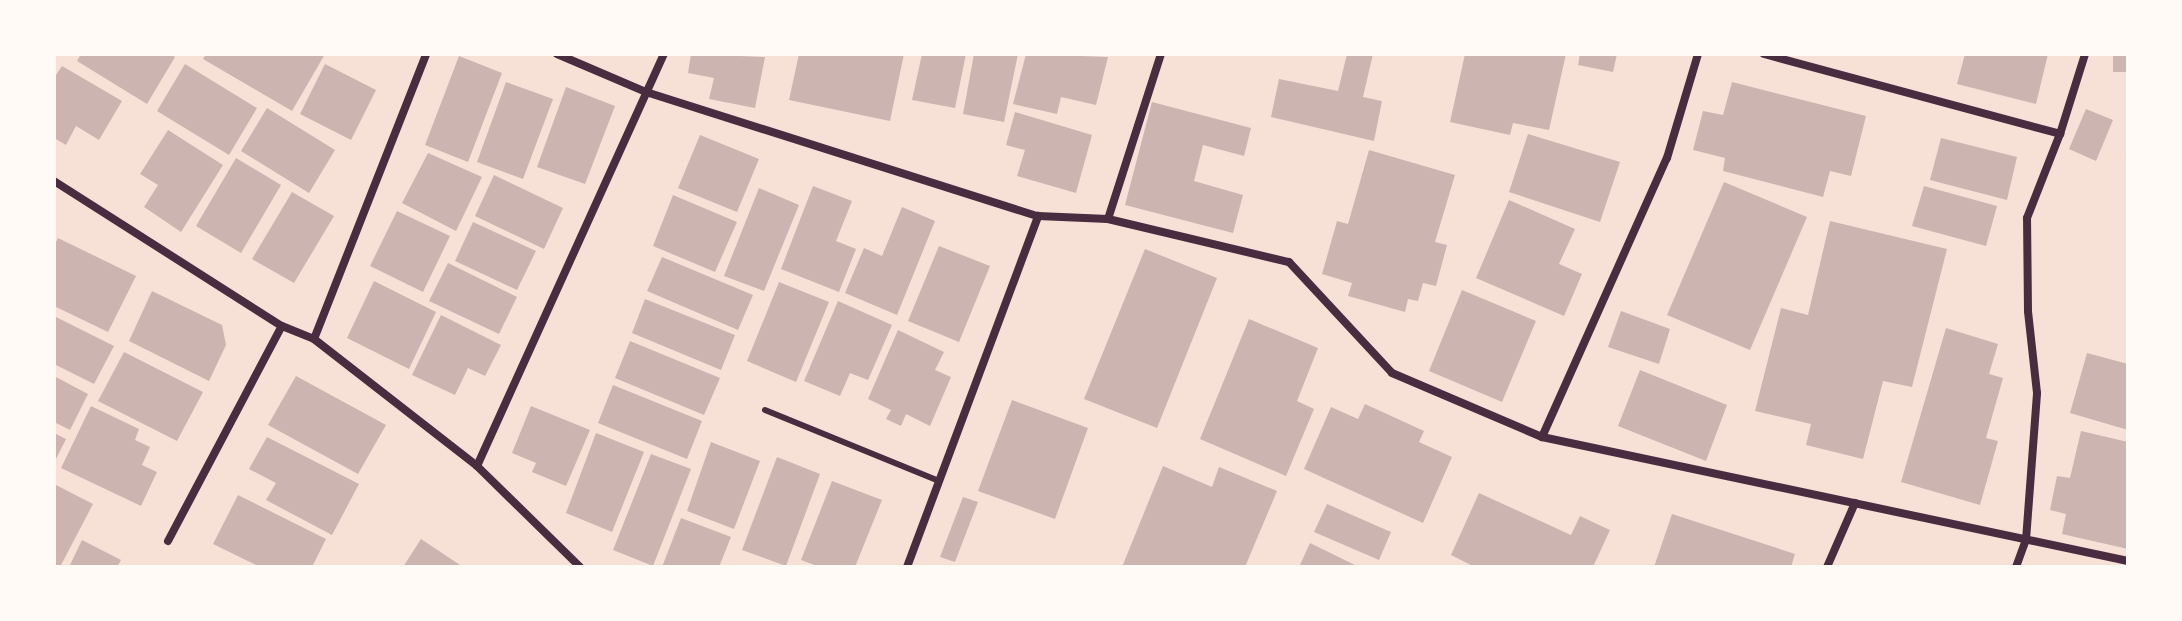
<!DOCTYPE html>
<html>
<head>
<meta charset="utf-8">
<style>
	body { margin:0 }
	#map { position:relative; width:2182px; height:621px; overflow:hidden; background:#f7e1d7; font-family:"Zilla Slab",serif }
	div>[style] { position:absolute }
	.building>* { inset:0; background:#ccb4b1 }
	.service>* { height:6px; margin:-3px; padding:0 3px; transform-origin:3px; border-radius:3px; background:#4a2c40 }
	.minor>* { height:8px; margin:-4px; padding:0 4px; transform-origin:4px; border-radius:4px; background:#4a2c40 }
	span { translate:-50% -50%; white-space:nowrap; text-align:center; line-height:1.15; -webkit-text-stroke:8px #fffaf5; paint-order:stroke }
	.frame { position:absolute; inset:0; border:56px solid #fffaf5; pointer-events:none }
</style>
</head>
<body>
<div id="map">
	<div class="building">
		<i style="clip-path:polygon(81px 54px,171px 54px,175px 57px,147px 104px,77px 61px)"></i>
		<i style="clip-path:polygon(206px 54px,325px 54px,292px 111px,203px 59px)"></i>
		<i style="clip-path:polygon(691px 54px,765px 57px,755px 108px,709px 99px,714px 78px,688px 73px)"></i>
		<i style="clip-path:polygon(799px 54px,904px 54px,890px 121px,789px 100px)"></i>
		<i style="clip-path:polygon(922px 54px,966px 54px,955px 108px,912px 100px)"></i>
		<i style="clip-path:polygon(974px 54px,1018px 54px,1004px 122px,963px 114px)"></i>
		<i style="clip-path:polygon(1026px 54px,1108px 57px,1096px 105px,1061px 97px,1057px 114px,1013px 104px)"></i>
		<i style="clip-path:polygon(1347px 54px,1373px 54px,1363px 97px,1382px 101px,1374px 141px,1271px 117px,1279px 79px,1338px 91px)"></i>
		<i style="clip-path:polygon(1465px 54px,1566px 54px,1549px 130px,1513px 123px,1510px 135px,1450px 122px)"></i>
		<i style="clip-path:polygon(1580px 54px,1617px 54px,1613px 72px,1578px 65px)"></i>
		<i style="clip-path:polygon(1965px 54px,2048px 54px,2036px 104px,1957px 84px)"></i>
		<i style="clip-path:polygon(2113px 54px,2128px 54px,2128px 72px,2113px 72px)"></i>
		<i style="clip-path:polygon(459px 56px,502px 73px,468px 162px,425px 145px)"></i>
		<i style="clip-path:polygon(185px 64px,257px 108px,229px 155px,157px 111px)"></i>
		<i style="clip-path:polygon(325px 64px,376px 90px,351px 140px,300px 114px)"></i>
		<i style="clip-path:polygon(62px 66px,122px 101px,99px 140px,76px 126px,66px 145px,54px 138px,54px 78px)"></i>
		<i style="clip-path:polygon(506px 82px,553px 99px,523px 179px,477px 162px)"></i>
		<i style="clip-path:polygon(1732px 82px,1866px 116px,1851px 176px,1830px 171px,1823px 197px,1723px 171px,1725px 158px,1693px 150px,1703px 111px,1723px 115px)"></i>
		<i style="clip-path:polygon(566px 87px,615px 106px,585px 184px,537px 167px)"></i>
		<i style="clip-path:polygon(1152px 102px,1251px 128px,1244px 156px,1203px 145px,1194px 181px,1243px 195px,1233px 233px,1125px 205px)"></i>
		<i style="clip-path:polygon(267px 108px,335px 150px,309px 193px,241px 151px)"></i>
		<i style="clip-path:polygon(2086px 109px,2113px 120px,2096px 161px,2069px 149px)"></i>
		<i style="clip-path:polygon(1015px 112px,1092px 135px,1076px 193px,1017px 176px,1025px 150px,1006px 145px)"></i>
		<i style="clip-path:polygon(168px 130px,223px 165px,181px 232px,144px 207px,158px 185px,140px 174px)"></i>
		<i style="clip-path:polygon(1528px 134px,1620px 162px,1600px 222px,1509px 192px)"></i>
		<i style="clip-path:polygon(700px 135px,759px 159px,737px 212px,678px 188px)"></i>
		<i style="clip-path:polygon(1941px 138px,2017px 157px,2007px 200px,1930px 180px)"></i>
		<i style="clip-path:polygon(1369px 150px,1455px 175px,1435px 242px,1447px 245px,1436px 286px,1423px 283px,1418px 301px,1408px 299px,1405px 312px,1348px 296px,1352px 283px,1322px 274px,1337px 221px,1348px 224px)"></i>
		<i style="clip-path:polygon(428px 153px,482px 177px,456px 231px,402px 203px)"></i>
		<i style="clip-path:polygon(236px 158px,281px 185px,241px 253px,196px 226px)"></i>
		<i style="clip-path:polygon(494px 175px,563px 208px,544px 249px,475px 216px)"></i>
		<i style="clip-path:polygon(1724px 182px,1807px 217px,1750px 350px,1667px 315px)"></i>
		<i style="clip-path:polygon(813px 186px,852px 201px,836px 241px,856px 249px,839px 292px,781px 269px)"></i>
		<i style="clip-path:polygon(1924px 186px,1997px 206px,1986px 246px,1912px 226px)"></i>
		<i style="clip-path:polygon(759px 188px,799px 205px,764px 291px,724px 276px)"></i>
		<i style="clip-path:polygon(292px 192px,334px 216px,294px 283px,252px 259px)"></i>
		<i style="clip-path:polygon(673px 195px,737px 222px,715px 272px,653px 246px)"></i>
		<i style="clip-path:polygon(1509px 200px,1575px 229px,1559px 264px,1582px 274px,1564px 316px,1476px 278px)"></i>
		<i style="clip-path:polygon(902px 207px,935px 221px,897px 315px,845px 293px,864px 248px,882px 256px)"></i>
		<i style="clip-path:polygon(397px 211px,450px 236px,423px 292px,370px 266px)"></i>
		<i style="clip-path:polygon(1830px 221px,1947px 249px,1912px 387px,1883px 381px,1863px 459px,1806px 445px,1811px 424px,1755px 411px,1781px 308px,1808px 315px)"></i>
		<i style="clip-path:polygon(473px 222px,536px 251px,517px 290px,455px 261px)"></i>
		<i style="clip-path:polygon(58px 238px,136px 276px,108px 332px,54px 306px,54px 246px)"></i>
		<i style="clip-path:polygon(939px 246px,990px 266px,959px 342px,908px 321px)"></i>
		<i style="clip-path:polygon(1145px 249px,1217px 278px,1157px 428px,1084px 399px)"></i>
		<i style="clip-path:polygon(662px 257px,753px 295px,738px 330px,647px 291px)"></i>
		<i style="clip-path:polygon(448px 263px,517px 297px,499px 334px,429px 301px)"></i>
		<i style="clip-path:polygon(374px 281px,436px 312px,409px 369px,347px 338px)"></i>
		<i style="clip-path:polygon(779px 282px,829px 302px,796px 382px,747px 361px)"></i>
		<i style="clip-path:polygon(1462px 290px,1536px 321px,1502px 402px,1429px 371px)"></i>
		<i style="clip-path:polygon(152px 291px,222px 325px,226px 345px,209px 381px,129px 341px)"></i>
		<i style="clip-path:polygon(645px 299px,735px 335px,721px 370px,632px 333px)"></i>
		<i style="clip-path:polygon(838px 301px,892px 325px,868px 380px,850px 373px,840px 396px,804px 381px)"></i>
		<i style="clip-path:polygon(1621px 311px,1670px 329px,1659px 364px,1608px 347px)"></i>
		<i style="clip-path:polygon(441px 315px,501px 345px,485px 376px,468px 368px,455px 395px,412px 375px)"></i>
		<i style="clip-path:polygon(54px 316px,114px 346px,94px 384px,54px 364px)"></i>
		<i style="clip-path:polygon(1249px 319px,1318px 348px,1297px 401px,1314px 409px,1286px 476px,1200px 439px)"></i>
		<i style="clip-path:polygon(1946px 328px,1998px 344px,1989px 374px,2003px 378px,1986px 438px,1998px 441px,1980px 505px,1901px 482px)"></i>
		<i style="clip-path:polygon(898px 330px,944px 352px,935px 370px,951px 377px,930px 426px,906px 414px,901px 426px,886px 419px,891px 410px,868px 399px)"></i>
		<i style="clip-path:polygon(630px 341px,720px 378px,704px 415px,615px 378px)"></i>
		<i style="clip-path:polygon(124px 352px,203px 392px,177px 441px,98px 401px)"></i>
		<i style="clip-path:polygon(2087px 353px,2128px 364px,2128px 430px,2070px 413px)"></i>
		<i style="clip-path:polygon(1640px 370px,1727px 405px,1706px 461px,1618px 426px)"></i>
		<i style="clip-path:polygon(54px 376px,88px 394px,70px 430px,54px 422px)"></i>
		<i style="clip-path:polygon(296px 376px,386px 425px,358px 474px,268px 425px)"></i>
		<i style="clip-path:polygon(613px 385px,702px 421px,687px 459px,598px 423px)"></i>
		<i style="clip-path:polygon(1012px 400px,1088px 428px,1055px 519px,978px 491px)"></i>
		<i style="clip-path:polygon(1365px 404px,1424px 431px,1419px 442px,1452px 457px,1423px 523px,1304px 469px,1331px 407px,1358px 419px)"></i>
		<i style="clip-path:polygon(91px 406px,139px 429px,135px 440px,150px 447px,142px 465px,157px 472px,141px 506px,61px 468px)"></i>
		<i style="clip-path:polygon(531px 406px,590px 430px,566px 486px,532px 472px,536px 463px,512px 453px)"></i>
		<i style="clip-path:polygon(2081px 431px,2128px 442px,2128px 549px,2062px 534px,2066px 514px,2050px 510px,2057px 476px,2070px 478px)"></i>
		<i style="clip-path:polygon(54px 433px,66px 439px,54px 463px)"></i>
		<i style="clip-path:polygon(596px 433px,644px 452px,612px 532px,566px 513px)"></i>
		<i style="clip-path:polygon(267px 437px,359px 484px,332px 535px,266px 500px,276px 483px,249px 469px)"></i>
		<i style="clip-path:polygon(711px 442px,760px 461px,734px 529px,687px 511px)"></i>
		<i style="clip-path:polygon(651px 454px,691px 469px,653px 566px,613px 550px)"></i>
		<i style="clip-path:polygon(777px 457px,820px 474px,786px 566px,742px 550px)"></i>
		<i style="clip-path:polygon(1163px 466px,1212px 487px,1219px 467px,1277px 491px,1245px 567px,1122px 567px)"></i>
		<i style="clip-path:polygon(832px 481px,882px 500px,855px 567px,820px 567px,801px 560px)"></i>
		<i style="clip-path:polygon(54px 484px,93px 504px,60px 567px,54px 567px)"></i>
		<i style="clip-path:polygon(1479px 493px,1571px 535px,1580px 516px,1610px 530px,1593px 567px,1475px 567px,1451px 555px)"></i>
		<i style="clip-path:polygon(238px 495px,326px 539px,312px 567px,260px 567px,213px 544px)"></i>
		<i style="clip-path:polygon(963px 497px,978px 502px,955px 562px,940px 557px)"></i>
		<i style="clip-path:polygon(1327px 504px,1391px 532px,1379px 560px,1314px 532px)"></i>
		<i style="clip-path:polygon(1672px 514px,1795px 554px,1791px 567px,1654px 567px)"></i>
		<i style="clip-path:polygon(681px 518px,731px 537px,719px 567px,662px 567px)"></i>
		<i style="clip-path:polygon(421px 539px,463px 567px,403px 567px)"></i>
		<i style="clip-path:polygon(82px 540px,121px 560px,117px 567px,69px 567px)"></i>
		<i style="clip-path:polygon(1310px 543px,1359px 567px,1299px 567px)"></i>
	</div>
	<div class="service">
		<i style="left:765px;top:410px;width:188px;rotate:22.2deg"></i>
	</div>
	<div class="minor">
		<i style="left:557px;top:54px;width:97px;rotate:23.1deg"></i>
		<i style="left:646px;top:92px;width:411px;rotate:17.6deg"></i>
		<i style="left:1038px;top:216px;width:70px;rotate:2.5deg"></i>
		<i style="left:1108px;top:219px;width:186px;rotate:13.4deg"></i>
		<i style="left:1289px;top:262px;width:151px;rotate:47.1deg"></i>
		<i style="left:1392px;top:373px;width:163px;rotate:23.1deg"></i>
		<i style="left:1542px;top:437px;width:599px;rotate:11.95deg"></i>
		<i style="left:1764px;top:54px;width:307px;rotate:15.1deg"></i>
		<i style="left:2060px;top:134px;width:84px;rotate:-72.6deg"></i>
		<i style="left:54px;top:181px;width:270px;rotate:32.5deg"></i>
		<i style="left:282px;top:326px;width:35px;rotate:22deg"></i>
		<i style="left:314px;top:339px;width:207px;rotate:37.9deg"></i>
		<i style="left:477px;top:466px;width:144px;rotate:44.4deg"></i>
		<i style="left:1108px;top:219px;width:173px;rotate:-72.2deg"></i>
		<i style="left:314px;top:339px;width:306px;rotate:-68.5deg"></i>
		<i style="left:1542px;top:437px;width:306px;rotate:-65.9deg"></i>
		<i style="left:1667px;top:158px;width:109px;rotate:-73.4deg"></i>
		<i style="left:477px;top:466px;width:452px;rotate:-65.6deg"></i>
		<i style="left:168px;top:541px;width:243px;rotate:-62.1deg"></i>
		<i style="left:907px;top:567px;width:375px;rotate:-69.5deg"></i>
		<i style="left:1827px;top:567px;width:70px;rotate:-66.4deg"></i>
		<i style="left:2016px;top:567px;width:29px;rotate:-70deg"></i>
		<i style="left:2026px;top:540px;width:147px;rotate:-85.7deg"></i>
		<i style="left:2037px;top:393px;width:82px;rotate:-96.3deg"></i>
		<i style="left:2028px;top:311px;width:93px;rotate:-90.6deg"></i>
		<i style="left:2027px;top:218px;width:90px;rotate:-68.6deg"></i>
	</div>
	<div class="frame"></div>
</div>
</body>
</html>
